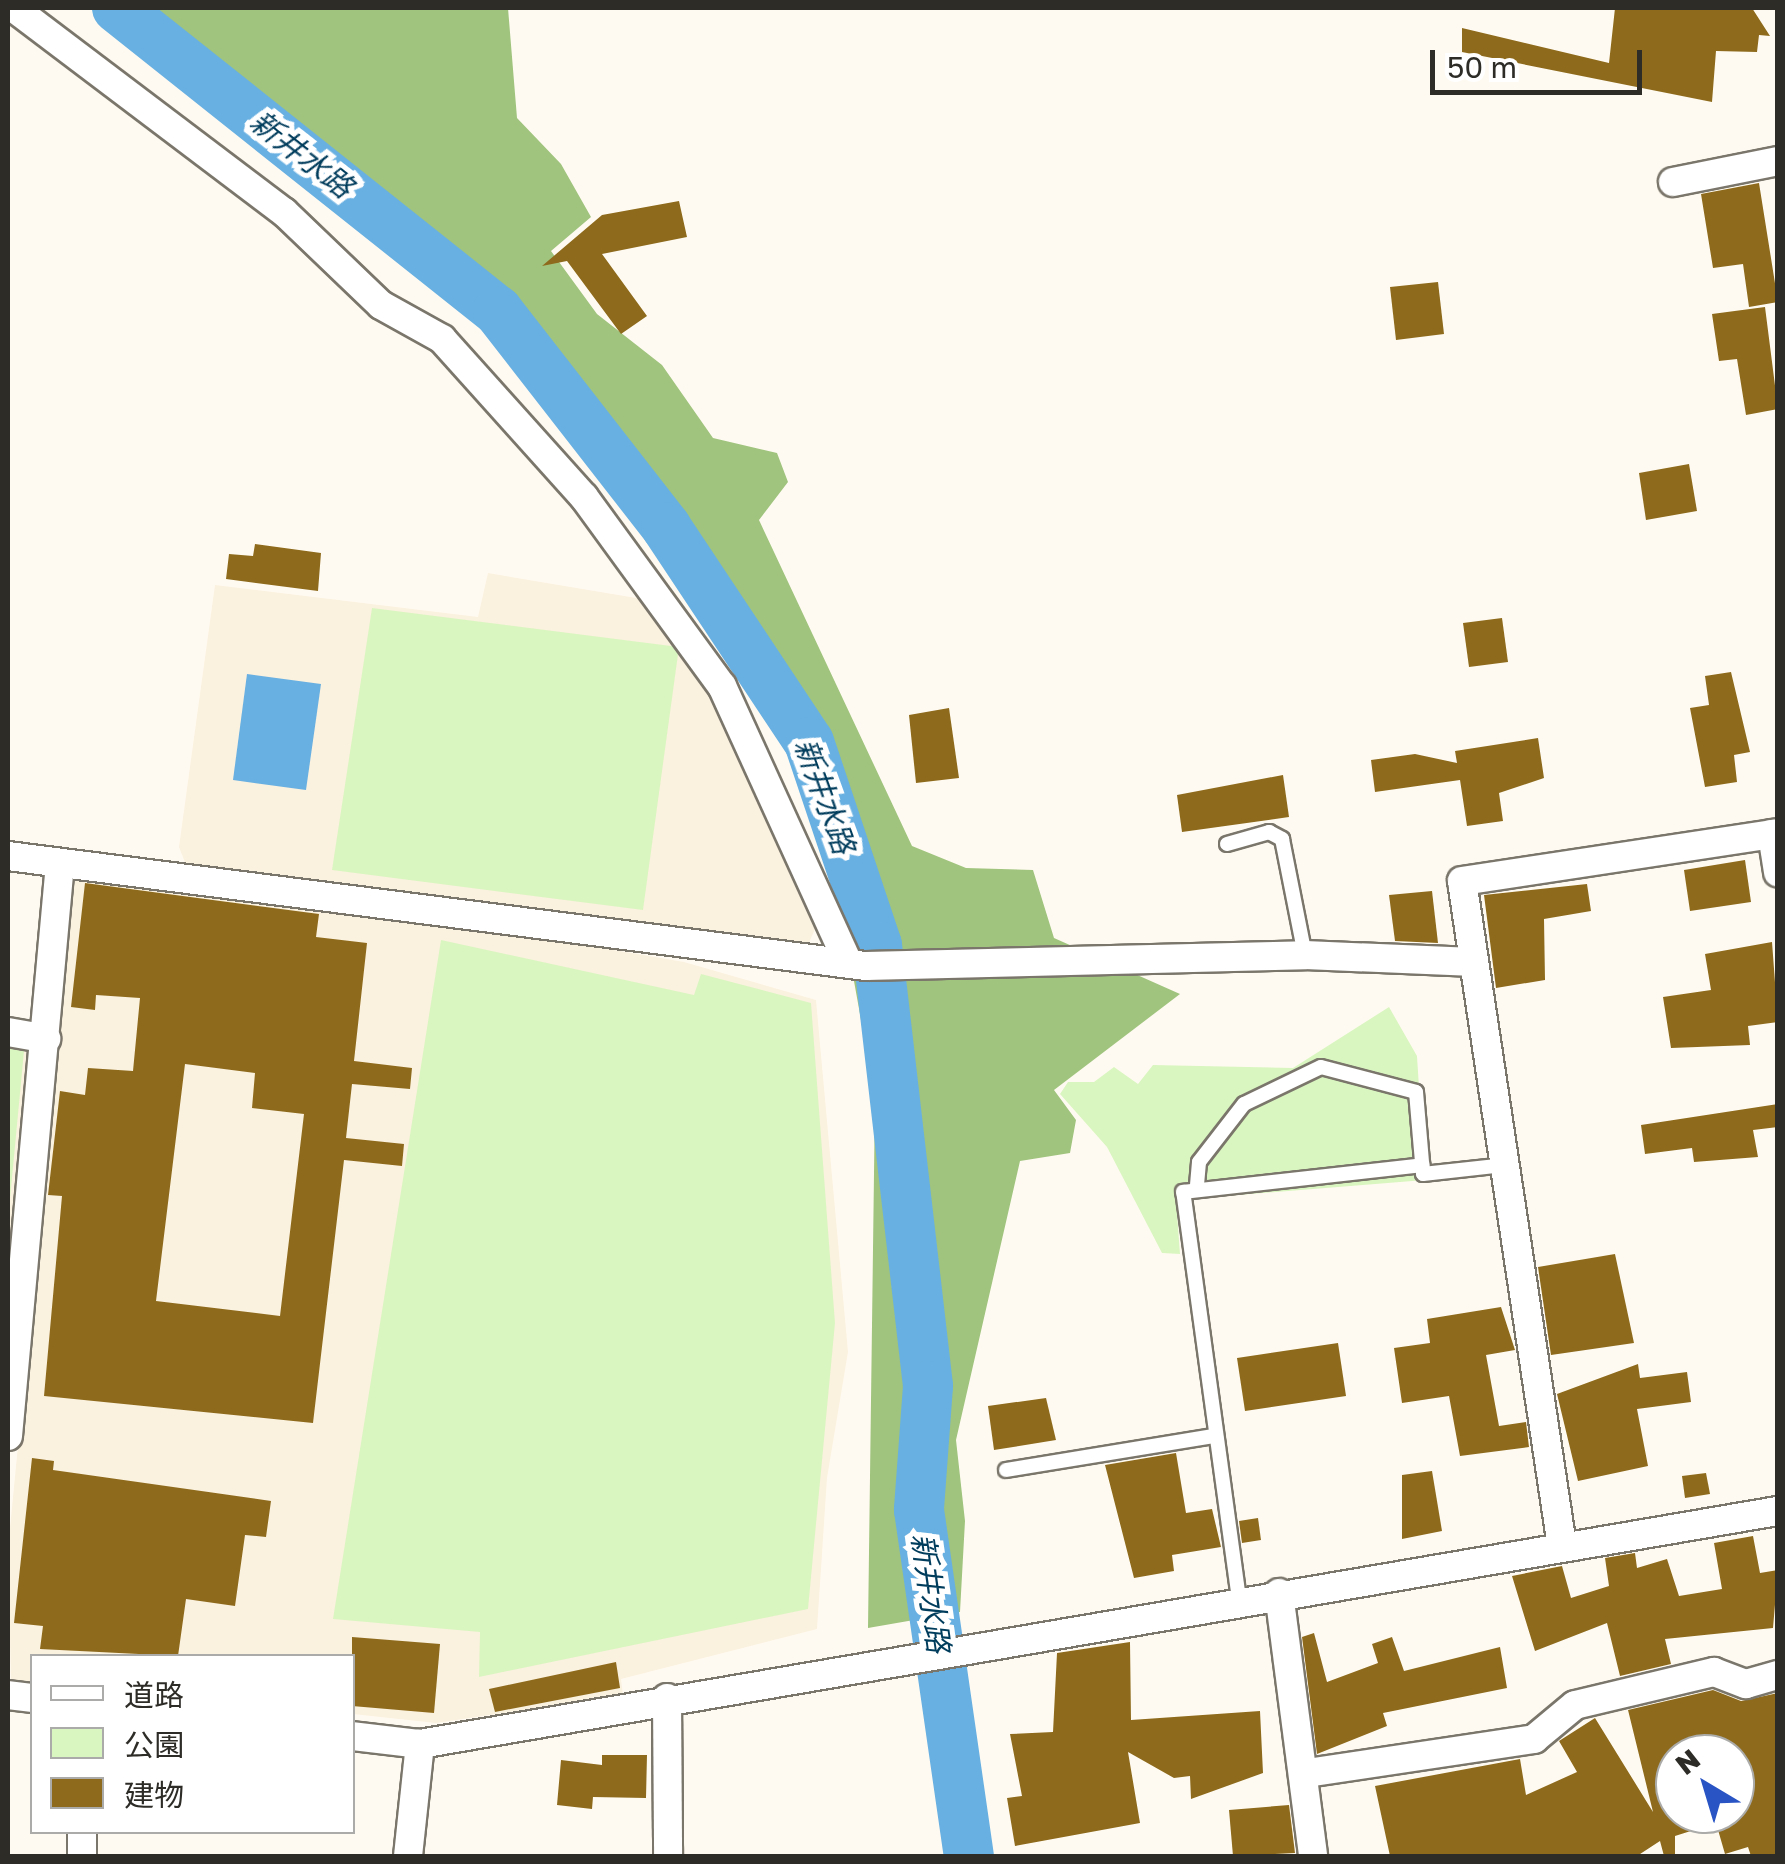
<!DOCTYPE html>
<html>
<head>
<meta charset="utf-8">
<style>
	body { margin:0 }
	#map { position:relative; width:1785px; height:1864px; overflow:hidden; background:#fffaf1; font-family:"Golos Text","Noto Sans JP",sans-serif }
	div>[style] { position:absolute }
	.built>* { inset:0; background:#fbf1df }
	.green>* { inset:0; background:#daf6c0 }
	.forest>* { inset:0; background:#a0c47e }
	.water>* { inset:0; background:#68b0e1 }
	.river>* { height:50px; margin:-25px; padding:0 25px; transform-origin:25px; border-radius:25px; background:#68b0e1 }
	.building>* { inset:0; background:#8e6b1c }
	.roads { filter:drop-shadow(2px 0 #7b766b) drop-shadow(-2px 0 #7b766b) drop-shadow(0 2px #7b766b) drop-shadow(0 -2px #7b766b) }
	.service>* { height:14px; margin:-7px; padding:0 7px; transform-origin:7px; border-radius:7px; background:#fff }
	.minor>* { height:28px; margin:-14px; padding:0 14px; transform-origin:14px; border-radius:14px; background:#fff }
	span { translate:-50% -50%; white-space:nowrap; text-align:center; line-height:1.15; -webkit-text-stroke:10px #fff; paint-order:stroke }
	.water-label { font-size:30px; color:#003c5c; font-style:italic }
	.frame { position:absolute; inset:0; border:10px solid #2e2c27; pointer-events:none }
	.legend { position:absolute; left:30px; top:1654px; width:325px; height:180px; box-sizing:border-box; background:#fff; border:2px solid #ababa9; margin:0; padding:12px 18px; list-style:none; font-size:30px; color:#2e2c27 }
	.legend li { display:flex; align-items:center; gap:20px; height:50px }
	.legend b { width:50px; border:2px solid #ababa9 }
	.north { position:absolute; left:1655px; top:1734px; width:100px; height:100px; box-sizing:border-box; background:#fff; border:2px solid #ababa9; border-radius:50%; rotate:322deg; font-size:28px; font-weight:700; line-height:40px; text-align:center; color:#2e2c27 }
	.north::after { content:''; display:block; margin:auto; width:35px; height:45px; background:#2955c4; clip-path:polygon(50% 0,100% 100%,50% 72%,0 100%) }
	.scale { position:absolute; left:1430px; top:50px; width:212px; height:45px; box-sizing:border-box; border:5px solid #2e2c27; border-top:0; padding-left:12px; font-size:30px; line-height:35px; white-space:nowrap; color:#2e2c27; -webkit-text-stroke:8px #fff; paint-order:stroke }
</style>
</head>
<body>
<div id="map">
	<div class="built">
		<i style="clip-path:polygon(488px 573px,642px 599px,716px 693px,818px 922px,808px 945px,186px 865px,179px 847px,215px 585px,478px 617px)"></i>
		<i style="clip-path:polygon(73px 876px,437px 920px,684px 962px,816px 1000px,848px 1352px,827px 1478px,817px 1629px,621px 1679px,623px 1695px,436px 1723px,353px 1714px,352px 1656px,32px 1656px,32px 1683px,11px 1681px,8px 1549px)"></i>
		<i style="clip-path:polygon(8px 1042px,31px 1055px,8px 1295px)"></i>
	</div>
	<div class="green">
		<i style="clip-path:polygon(372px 608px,679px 647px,643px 910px,332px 870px)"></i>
		<i style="clip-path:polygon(441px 940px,694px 995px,701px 974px,811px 1003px,835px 1323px,808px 1609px,479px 1677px,480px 1632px,333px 1619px)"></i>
		<i style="clip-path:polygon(1389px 1007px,1417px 1056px,1425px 1180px,1176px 1200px,1180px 1254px,1162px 1253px,1107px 1147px,1060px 1094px,1068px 1082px,1094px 1082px,1114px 1067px,1138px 1084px,1153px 1065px,1293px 1068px)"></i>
		<i style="clip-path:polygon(8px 1048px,24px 1051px,8px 1220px)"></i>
	</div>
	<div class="forest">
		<i style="clip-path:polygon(115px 8px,508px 8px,517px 118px,561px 164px,591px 217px,551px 251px,597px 314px,662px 365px,713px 438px,777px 453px,788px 482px,759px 520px,912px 846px,966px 868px,1033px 870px,1054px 938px,1180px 994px,1054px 1090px,1076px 1120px,1070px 1153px,1020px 1161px,956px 1440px,965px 1521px,960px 1612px,868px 1628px,875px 1097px,840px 904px,789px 754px,701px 578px,442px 274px,321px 180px,183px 46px)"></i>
	</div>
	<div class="water">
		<i style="clip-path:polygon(247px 674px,321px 684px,306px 790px,233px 780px)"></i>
	</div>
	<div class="river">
		<i style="left:117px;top:8px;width:487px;rotate:38.5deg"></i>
		<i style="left:498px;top:311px;width:274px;rotate:52.1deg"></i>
		<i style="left:666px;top:527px;width:258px;rotate:56.4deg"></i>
		<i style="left:809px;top:742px;width:214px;rotate:71.5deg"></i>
		<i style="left:877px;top:945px;width:444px;rotate:83.4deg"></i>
		<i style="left:928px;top:1386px;width:124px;rotate:94.2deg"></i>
		<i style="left:919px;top:1510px;width:350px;rotate:81.8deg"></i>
	</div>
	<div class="building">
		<i style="clip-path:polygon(1615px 8px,1752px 8px,1770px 36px,1759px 35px,1757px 52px,1716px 51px,1712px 102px,1462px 52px,1462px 28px,1609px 63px)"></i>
		<i style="clip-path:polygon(1759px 183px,1778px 302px,1749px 307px,1743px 264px,1713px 268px,1701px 194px)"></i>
		<i style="clip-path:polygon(679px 201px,687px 237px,602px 254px,647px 316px,621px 334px,567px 261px,542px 266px,602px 215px)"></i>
		<i style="clip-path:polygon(1438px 282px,1444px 334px,1396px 340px,1390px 287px)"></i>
		<i style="clip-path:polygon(1765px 307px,1778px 409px,1746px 415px,1737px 359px,1719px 361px,1712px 314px)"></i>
		<i style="clip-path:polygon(1689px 464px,1697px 511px,1646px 520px,1639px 473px)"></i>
		<i style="clip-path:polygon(255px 544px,321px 553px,318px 591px,226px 579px,229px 554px,253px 556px)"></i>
		<i style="clip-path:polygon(1502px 618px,1508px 662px,1469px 667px,1463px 623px)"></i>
		<i style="clip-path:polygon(1731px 672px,1750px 752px,1734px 755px,1737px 782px,1705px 787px,1690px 708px,1709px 705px,1705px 676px)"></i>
		<i style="clip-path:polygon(949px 708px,959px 778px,916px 783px,909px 715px)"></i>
		<i style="clip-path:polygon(1538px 738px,1544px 778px,1499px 793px,1503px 821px,1467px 826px,1460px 780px,1375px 792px,1371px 760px,1415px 754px,1457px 763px,1455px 751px)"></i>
		<i style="clip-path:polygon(1283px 775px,1289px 817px,1182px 832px,1177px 795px)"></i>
		<i style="clip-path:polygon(1745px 860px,1751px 902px,1690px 911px,1684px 870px)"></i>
		<i style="clip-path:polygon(evenodd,85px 883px,319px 914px,316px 937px,367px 943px,354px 1061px,412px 1068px,410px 1089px,352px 1084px,346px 1138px,404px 1144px,402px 1166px,344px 1160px,313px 1423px,44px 1396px,62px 1196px,48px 1195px,60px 1091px,85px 1095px,88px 1068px,133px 1071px,140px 998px,96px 995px,95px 1010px,71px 1007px,85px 883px,185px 1064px,255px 1073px,252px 1108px,304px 1114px,280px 1316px,156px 1301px,185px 1064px)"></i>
		<i style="clip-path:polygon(1587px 884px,1591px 911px,1544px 919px,1545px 980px,1496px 988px,1484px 895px)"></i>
		<i style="clip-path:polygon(1432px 891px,1438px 943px,1395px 941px,1389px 895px)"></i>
		<i style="clip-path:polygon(1772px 942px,1778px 1022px,1748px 1026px,1750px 1045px,1671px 1048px,1663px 997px,1711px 990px,1705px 954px)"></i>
		<i style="clip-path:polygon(1778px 1104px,1778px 1127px,1753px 1130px,1758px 1157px,1694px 1162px,1692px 1148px,1645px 1154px,1641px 1125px)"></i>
		<i style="clip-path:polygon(1615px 1254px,1634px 1343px,1551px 1355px,1538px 1267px)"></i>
		<i style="clip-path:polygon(1501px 1307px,1515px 1350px,1486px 1355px,1499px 1426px,1526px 1422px,1529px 1447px,1460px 1456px,1449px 1396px,1402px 1403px,1394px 1348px,1430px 1343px,1427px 1319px)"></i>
		<i style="clip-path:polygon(1338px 1343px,1346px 1396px,1245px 1411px,1237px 1358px)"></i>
		<i style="clip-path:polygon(1638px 1364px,1640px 1378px,1687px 1372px,1691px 1402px,1637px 1409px,1648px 1466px,1578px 1481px,1557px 1394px)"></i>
		<i style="clip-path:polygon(1046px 1398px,1056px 1440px,994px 1450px,988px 1406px)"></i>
		<i style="clip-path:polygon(1176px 1453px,1186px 1513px,1212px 1509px,1221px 1547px,1172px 1555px,1174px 1571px,1134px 1578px,1105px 1465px)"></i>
		<i style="clip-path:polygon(32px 1458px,54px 1461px,53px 1470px,271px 1501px,266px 1537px,245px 1535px,235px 1606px,186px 1599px,178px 1656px,40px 1649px,43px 1626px,14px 1623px)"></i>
		<i style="clip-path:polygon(1432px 1471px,1442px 1531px,1402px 1539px,1402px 1475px)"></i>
		<i style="clip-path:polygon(1706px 1473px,1710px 1494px,1685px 1498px,1682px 1476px)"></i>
		<i style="clip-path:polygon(1258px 1518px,1261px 1540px,1242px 1543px,1239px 1521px)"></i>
		<i style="clip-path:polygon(1753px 1536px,1760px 1573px,1778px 1570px,1773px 1628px,1665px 1639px,1671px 1664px,1620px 1676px,1607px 1623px,1535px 1651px,1512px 1576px,1562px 1566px,1571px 1598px,1609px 1586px,1605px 1558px,1635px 1553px,1637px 1568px,1667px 1559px,1679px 1596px,1722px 1589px,1714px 1543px)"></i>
		<i style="clip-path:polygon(1314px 1633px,1327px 1682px,1378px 1663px,1372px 1644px,1392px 1637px,1404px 1671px,1500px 1647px,1507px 1688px,1383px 1713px,1387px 1726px,1317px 1754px,1302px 1637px)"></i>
		<i style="clip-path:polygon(352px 1637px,440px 1644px,434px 1713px,352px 1706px)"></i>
		<i style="clip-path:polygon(1130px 1642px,1131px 1720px,1260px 1711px,1263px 1773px,1191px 1799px,1190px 1776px,1174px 1778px,1128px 1752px,1140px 1823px,1015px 1846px,1007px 1798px,1022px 1796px,1010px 1734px,1053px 1732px,1057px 1653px)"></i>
		<i style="clip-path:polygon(616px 1662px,620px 1688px,495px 1712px,489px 1689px)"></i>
		<i style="clip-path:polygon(evenodd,1713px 1690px,1741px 1701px,1778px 1693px,1778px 1856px,1751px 1856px,1748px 1847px,1725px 1854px,1716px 1823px,1675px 1836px,1675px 1856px,1664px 1856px,1660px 1841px,1637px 1856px,1390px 1856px,1375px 1786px,1520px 1759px,1526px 1795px,1577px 1772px,1559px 1741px,1595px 1718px,1653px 1812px,1628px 1710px,1713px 1690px,1675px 1754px,1735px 1754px,1735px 1814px,1675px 1814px,1675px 1754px)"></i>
		<i style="clip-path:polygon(602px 1755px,647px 1755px,646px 1798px,593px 1797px,592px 1809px,557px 1805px,561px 1760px,602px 1765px)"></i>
		<i style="clip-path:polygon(1289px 1805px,1295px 1853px,1233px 1856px,1229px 1810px)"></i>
	</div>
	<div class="roads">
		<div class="service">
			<i style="left:1227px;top:844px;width:44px;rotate:-15.9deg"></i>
			<i style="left:1269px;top:832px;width:15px;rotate:28deg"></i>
			<i style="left:1282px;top:839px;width:118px;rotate:78.8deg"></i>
			<i style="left:1197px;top:1185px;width:23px;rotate:-85deg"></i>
			<i style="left:1199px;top:1162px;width:73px;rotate:-52.2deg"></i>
			<i style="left:1244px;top:1104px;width:85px;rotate:-25.7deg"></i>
			<i style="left:1321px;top:1067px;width:98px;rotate:14.7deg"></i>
			<i style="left:1416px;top:1092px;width:82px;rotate:85.1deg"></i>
			<i style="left:1423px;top:1174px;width:81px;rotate:-6.3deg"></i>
			<i style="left:1006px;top:1470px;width:211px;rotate:-9.3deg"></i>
			<i style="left:1239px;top:1599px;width:411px;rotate:-97.8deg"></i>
			<i style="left:1183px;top:1192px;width:241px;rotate:-6.4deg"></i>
		</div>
		<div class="minor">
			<i style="left:14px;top:8px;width:338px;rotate:37.1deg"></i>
			<i style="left:284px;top:212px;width:134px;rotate:43.8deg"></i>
			<i style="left:381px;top:305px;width:70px;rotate:29.1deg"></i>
			<i style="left:442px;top:339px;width:212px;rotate:48.1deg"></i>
			<i style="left:584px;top:497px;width:234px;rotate:53.9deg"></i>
			<i style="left:722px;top:686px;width:299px;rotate:65.5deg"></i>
			<i style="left:1673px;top:182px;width:107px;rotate:-11.3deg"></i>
			<i style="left:1772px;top:834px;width:39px;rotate:81deg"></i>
			<i style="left:8px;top:856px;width:865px;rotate:7.31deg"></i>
			<i style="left:866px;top:966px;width:439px;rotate:-1.4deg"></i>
			<i style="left:1305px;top:955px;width:169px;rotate:2.4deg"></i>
			<i style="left:8px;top:1032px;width:39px;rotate:10deg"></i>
			<i style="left:8px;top:1436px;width:575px;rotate:-84.81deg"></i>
			<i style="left:1562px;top:1546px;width:672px;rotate:-98.55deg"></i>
			<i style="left:1462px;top:881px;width:320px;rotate:-8.6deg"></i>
			<i style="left:1279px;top:1593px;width:265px;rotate:82.6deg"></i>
			<i style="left:8px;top:1695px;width:24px;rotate:7deg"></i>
			<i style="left:667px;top:1698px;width:158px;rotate:89.6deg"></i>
			<i style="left:352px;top:1736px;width:68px;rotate:6.7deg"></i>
			<i style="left:420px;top:1744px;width:1378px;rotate:-9.74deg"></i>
			<i style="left:1307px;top:1773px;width:230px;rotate:-8.5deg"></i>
			<i style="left:1534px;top:1739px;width:53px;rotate:-39.7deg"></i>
			<i style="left:1575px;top:1705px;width:143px;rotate:-13.4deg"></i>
			<i style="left:1714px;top:1672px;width:34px;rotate:21deg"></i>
			<i style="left:1746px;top:1684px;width:33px;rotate:-16deg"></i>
			<i style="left:82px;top:1856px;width:24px;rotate:-90deg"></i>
			<i style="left:408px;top:1856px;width:113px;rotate:-83.9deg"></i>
		</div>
	</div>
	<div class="water-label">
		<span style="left:302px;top:154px;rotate:38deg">新井水路</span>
		<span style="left:825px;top:796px;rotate:70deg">新井水路</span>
		<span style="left:931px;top:1593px;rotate:82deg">新井水路</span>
	</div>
	<div class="frame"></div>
	<ul class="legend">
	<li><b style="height:12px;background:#fff"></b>道路</li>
	<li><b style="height:28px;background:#daf6c0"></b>公園</li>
	<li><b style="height:28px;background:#8e6b1c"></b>建物</li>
	</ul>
	<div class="north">N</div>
	<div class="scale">50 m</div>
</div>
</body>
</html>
